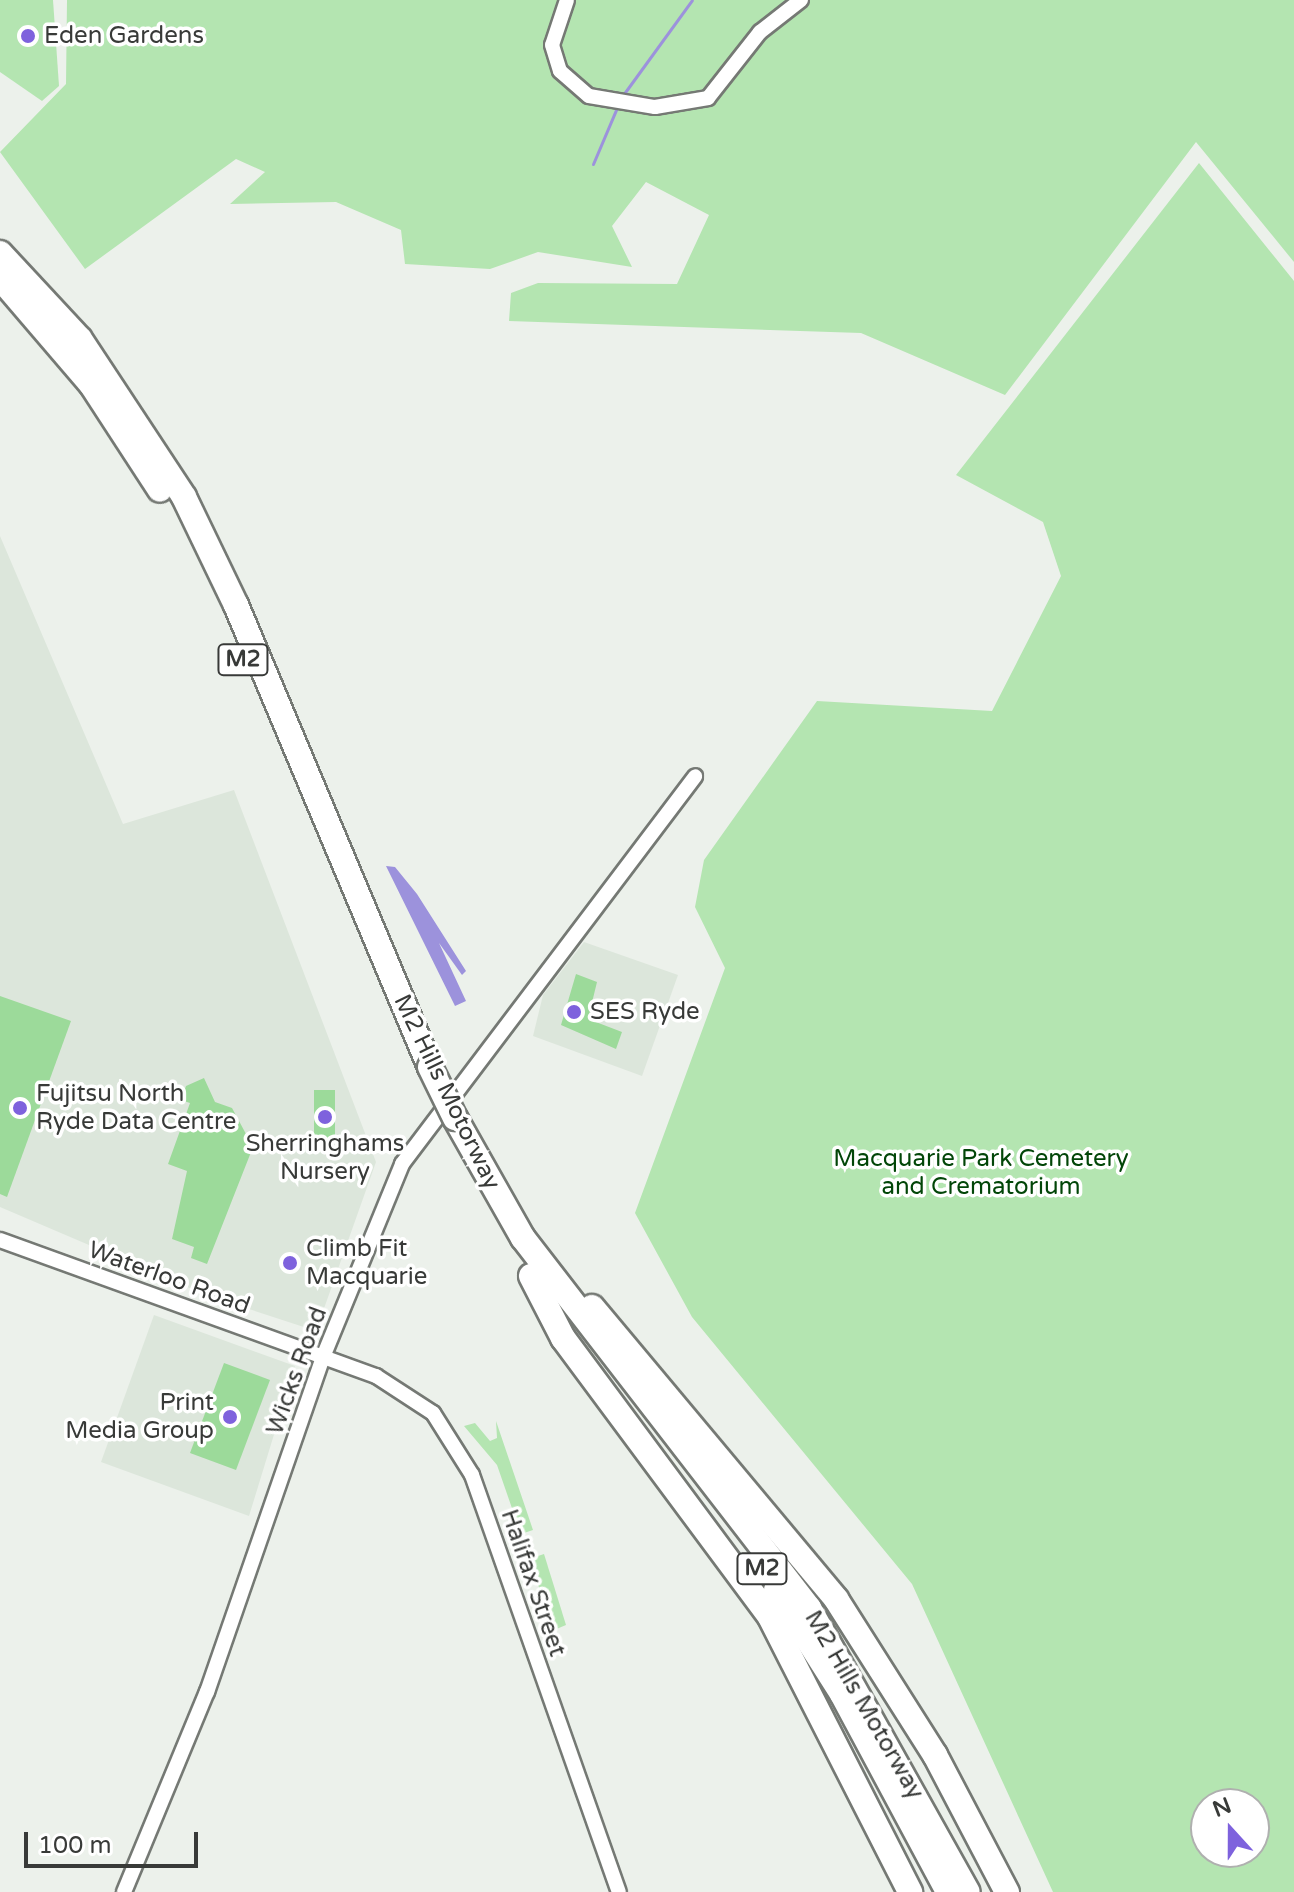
<!DOCTYPE html>
<html>
<head>
<meta charset="utf-8">
<style>
	body { margin:0 }
	#map { position:relative; width:1294px; height:1892px; overflow:hidden; background:#ecf1eb; font-family:"Varela Round",sans-serif }
	div>[style] { position:absolute }
	.built>* { inset:0; background:#dce6db }
	.green>* { inset:0; background:#b4e5b1 }
	.water>* { inset:0; background:#9c92dc }
	.stream>* { height:3px; margin:-1.5px; padding:0 1.5px; transform-origin:1.5px; border-radius:1.5px; background:#9c92dc }
	.building>* { inset:0; background:#9cda9a }
	.roads { filter:drop-shadow(2px 0 #757974) drop-shadow(-2px 0 #757974) drop-shadow(0 2px #757974) drop-shadow(0 -2px #757974) }
	.minor>* { height:14px; margin:-7px; padding:0 7px; transform-origin:7px; border-radius:7px; background:#fff }
	.motorway>* { height:24px; margin:-12px; padding:0 12px; transform-origin:12px; border-radius:12px; background:#fff }
	.bridges { filter:drop-shadow(2px 0 #757974) drop-shadow(-2px 0 #757974) drop-shadow(0 2px #757974) drop-shadow(0 -2px #757974) }
	.motorway-bridge>* { height:24px; margin:-12px; padding:0 12px; transform-origin:12px; border-radius:12px; background:#fff }
	.dots>* { width:22px; height:22px; translate:-50% -50%; box-sizing:border-box; border:4px solid #fff; border-radius:50% }
	span { translate:-50% -50%; white-space:nowrap; text-align:center; line-height:1.15; -webkit-text-stroke:7px #fff; paint-order:stroke }
	.shield-label span { padding:2px 6px; background:#fff; border:2px solid; border-radius:6px; -webkit-text-stroke-width:0 }
	.shield-label { font-size:22px; color:#383a38; font-weight:700 }
	.poi-label { font-size:24px; color:#383a38 }
	.left { translate:0 -50%; text-align:left }
	.right { translate:-100% -50%; text-align:right }
	.street-label { font-size:24px; color:#383a38 }
	.park-label { font-size:24px; color:#024608 }
	.north { position:absolute; left:1190px; top:1788px; width:80px; height:80px; box-sizing:border-box; background:#fff; border:2px solid #afb0af; border-radius:50%; rotate:339deg; font-size:22px; font-weight:700; line-height:32px; text-align:center; color:#383a38 }
	.north::after { content:''; display:block; margin:auto; width:28px; height:36px; background:#7e62dd; clip-path:polygon(50% 0,100% 100%,50% 72%,0 100%) }
	.scale { position:absolute; left:24px; top:1832px; width:174px; height:36px; box-sizing:border-box; border:4px solid #383a38; border-top:0; padding-left:10px; font-size:24px; line-height:28px; white-space:nowrap; color:#383a38; -webkit-text-stroke:6px #fff; paint-order:stroke }
</style>
</head>
<body>
<div id="map">
	<div class="built">
		<i style="clip-path:polygon(0 536px,123px 824px,234px 790px,376px 1162px,316px 1331px,206px 1295px,0 1207px)"></i>
		<i style="clip-path:polygon(584px 942px,678px 975px,642px 1076px,533px 1036px,543px 995px)"></i>
		<i style="clip-path:polygon(154px 1315px,295px 1366px,249px 1516px,101px 1462px)"></i>
	</div>
	<div class="green">
		<i style="clip-path:polygon(0 0,53px 0,59px 86px,42px 101px,0 72px)"></i>
		<i style="clip-path:polygon(67px 0,1294px 0,1294px 262px,1196px 142px,1005px 395px,861px 333px,509px 321px,511px 293px,538px 283px,677px 284px,709px 215px,646px 182px,612px 226px,632px 267px,538px 252px,490px 269px,405px 264px,401px 230px,336px 202px,230px 204px,265px 172px,236px 159px,85px 269px,0 152px,66px 84px)"></i>
		<i style="clip-path:polygon(evenodd,1199px 163px,1294px 281px,1294px 1892px,1053px 1892px,912px 1584px,692px 1317px,635px 1213px,725px 968px,695px 907px,704px 860px,817px 701px,992px 711px,1061px 576px,1043px 522px,956px 475px,1199px 163px,1206px 1804px,1254px 1804px,1254px 1852px,1206px 1852px,1206px 1804px)"></i>
		<i style="clip-path:polygon(496px 1421px,533px 1530px,521px 1534px,497px 1465px,464px 1426px,475px 1423px,490px 1441px,497px 1438px)"></i>
		<i style="clip-path:polygon(544px 1554px,566px 1625px,554px 1630px,529px 1559px)"></i>
	</div>
	<div class="water">
		<i style="clip-path:polygon(386px 866px,395px 867px,417px 894px,466px 971px,462px 975px,439px 943px,466px 1001px,455px 1006px)"></i>
	</div>
	<div class="stream">
		<i style="left:623px;top:95px;width:117px;rotate:-54deg"></i>
		<i style="left:593px;top:164px;width:64px;rotate:-67deg"></i>
	</div>
	<div class="building">
		<i style="clip-path:polygon(576px 974px,597px 982px,588px 1019px,622px 1032px,616px 1049px,561px 1025px)"></i>
		<i style="clip-path:polygon(0 996px,71px 1021px,7px 1197px,0 1194px)"></i>
		<i style="clip-path:polygon(204px 1078px,215px 1102px,232px 1108px,253px 1147px,207px 1264px,191px 1258px,194px 1247px,172px 1239px,187px 1171px,168px 1164px,190px 1103px,181px 1100px,186px 1086px)"></i>
		<i style="clip-path:polygon(314px 1090px,335px 1090px,335px 1143px,314px 1143px)"></i>
		<i style="clip-path:polygon(224px 1363px,270px 1380px,236px 1470px,190px 1453px)"></i>
	</div>
	<div class="roads">
		<div class="minor">
			<i style="left:567px;top:0;width:47px;rotate:108.4deg"></i>
			<i style="left:552px;top:45px;width:27px;rotate:73deg"></i>
			<i style="left:560px;top:71px;width:38px;rotate:41deg"></i>
			<i style="left:589px;top:96px;width:67px;rotate:9.5deg"></i>
			<i style="left:655px;top:107px;width:54px;rotate:-9.6deg"></i>
			<i style="left:708px;top:98px;width:84px;rotate:-51.8deg"></i>
			<i style="left:760px;top:32px;width:52px;rotate:-38deg"></i>
			<i style="left:0;top:1240px;width:400px;rotate:19.9deg"></i>
			<i style="left:376px;top:1376px;width:68px;rotate:33deg"></i>
			<i style="left:433px;top:1413px;width:73px;rotate:57.8deg"></i>
			<i style="left:472px;top:1475px;width:442px;rotate:70.6deg"></i>
			<i style="left:124px;top:1892px;width:217px;rotate:-67.5deg"></i>
			<i style="left:207px;top:1692px;width:355px;rotate:-70.9deg"></i>
			<i style="left:323px;top:1357px;width:209px;rotate:-67.7deg"></i>
			<i style="left:402px;top:1164px;width:486px;rotate:-52.9deg"></i>
		</div>
		<div class="motorway">
			<i style="left:0;top:253px;width:117px;rotate:47.1deg"></i>
			<i style="left:80px;top:339px;width:189px;rotate:56.6deg"></i>
			<i style="left:184px;top:497px;width:120px;rotate:64.3deg"></i>
			<i style="left:236px;top:605px;width:501px;rotate:67.22deg"></i>
			<i style="left:0;top:278px;width:140px;rotate:49.4deg"></i>
			<i style="left:91px;top:384px;width:126px;rotate:56.9deg"></i>
			<i style="left:455px;top:1118px;width:138px;rotate:60.5deg"></i>
			<i style="left:523px;top:1238px;width:468px;rotate:52.3deg"></i>
			<i style="left:809px;top:1608px;width:325px;rotate:60.8deg"></i>
			<i style="left:531px;top:1276px;width:70px;rotate:62.7deg"></i>
			<i style="left:563px;top:1338px;width:347px;rotate:53.4deg"></i>
			<i style="left:770px;top:1617px;width:309px;rotate:63deg"></i>
			<i style="left:592px;top:1307px;width:381px;rotate:50.1deg"></i>
			<i style="left:836px;top:1599px;width:185px;rotate:57.6deg"></i>
			<i style="left:935px;top:1755px;width:155px;rotate:62.3deg"></i>
			<i style="left:776px;top:1590px;width:123px;rotate:57.6deg"></i>
			<i style="left:842px;top:1694px;width:225px;rotate:61.8deg"></i>
		</div>
	</div>
	<div class="bridges">
		<div class="motorway-bridge">
			<i style="left:430px;top:1067px;width:57px;rotate:63.9deg"></i>
		</div>
	</div>
	<div class="dots">
		<i style="left:28px;top:36px;background:#7e62dd"></i>
		<i style="left:574px;top:1012px;background:#7e62dd"></i>
		<i style="left:20px;top:1108px;background:#7e62dd"></i>
		<i style="left:325px;top:1117px;background:#7e62dd"></i>
		<i style="left:290px;top:1263px;background:#7e62dd"></i>
		<i style="left:230px;top:1417px;background:#7e62dd"></i>
	</div>
	<div class="shield-label">
		<span style="left:243px;top:660px">M2</span>
		<span style="left:762px;top:1569px">M2</span>
	</div>
	<div class="poi-label">
		<span class="left" style="left:44px;top:36px">Eden Gardens</span>
		<span class="left" style="left:590px;top:1012px">SES Ryde</span>
		<span class="left" style="left:36px;top:1108px">Fujitsu North<br>Ryde Data Centre</span>
		<span style="left:325px;top:1158px">Sherringhams<br>Nursery</span>
		<span class="left" style="left:306px;top:1263px">Climb Fit<br>Macquarie</span>
		<span class="right" style="left:214px;top:1417px">Print<br>Media Group</span>
	</div>
	<div class="street-label">
		<span style="left:447px;top:1092px;rotate:64deg">M2 Hills Motorway</span>
		<span style="left:169px;top:1278px;rotate:20deg">Waterloo Road</span>
		<span style="left:297px;top:1371px;rotate:-70deg">Wicks Road</span>
		<span style="left:533px;top:1583px;rotate:71deg">Halifax Street</span>
		<span style="left:864px;top:1705px;rotate:60deg">M2 Hills Motorway</span>
	</div>
	<div class="park-label">
		<span style="left:981px;top:1173px">Macquarie Park Cemetery<br>and Crematorium</span>
	</div>
	<div class="north">N</div>
	<div class="scale">100 m</div>
</div>
</body>
</html>
